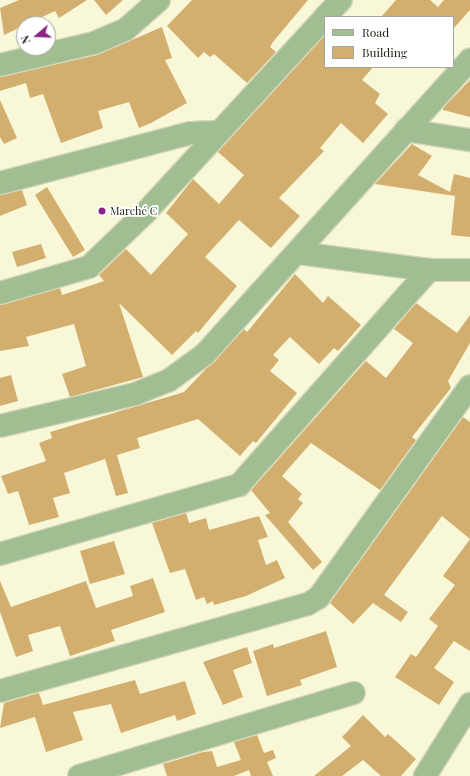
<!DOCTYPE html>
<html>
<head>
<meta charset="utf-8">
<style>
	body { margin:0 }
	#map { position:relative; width:470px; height:776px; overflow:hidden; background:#f8f8d8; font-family:"Playfair Display",serif }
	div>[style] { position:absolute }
	.building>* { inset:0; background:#d3af6f }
	.roads { filter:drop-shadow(1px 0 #d5d5b9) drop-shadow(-1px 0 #d5d5b9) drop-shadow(0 1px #d5d5b9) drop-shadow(0 -1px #d5d5b9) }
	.minor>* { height:22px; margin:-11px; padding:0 11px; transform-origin:11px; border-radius:11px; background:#a1be92 }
	.dots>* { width:11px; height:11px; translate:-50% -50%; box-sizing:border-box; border:2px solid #fff; border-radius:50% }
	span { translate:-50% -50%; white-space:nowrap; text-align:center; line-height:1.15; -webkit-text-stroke:3.5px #fff; paint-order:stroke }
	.poi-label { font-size:11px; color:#1f1f14 }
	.left { translate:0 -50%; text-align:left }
	.legend { position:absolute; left:324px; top:16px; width:130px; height:52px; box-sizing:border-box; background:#fff; border:1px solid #a5a5a1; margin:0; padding:5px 7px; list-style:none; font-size:12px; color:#1f1f14 }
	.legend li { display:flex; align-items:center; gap:8px; height:20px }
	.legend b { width:20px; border:1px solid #a5a5a1 }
	.north { position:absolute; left:16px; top:16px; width:40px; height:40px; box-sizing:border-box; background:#fff; border:1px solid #a5a5a1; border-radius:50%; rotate:251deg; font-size:11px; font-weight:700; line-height:16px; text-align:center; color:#1f1f14 }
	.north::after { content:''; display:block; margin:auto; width:14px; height:18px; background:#8d2286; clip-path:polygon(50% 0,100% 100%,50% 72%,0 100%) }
</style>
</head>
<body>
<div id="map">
	<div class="building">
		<i style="clip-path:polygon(19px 0,87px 0,59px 18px,55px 11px,4px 35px,0 8px)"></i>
		<i style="clip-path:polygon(94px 0,123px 0,106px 15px)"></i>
		<i style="clip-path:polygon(192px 0,308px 0,273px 42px,270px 47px,276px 52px,247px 83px,214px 54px,210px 57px,204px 52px,198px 58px,167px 26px)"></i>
		<i style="clip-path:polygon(396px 0,430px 0,438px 7px,444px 0,470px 0,470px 10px,453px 29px,453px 17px,381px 17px)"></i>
		<i style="clip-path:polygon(162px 27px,172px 58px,165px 60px,187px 103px,151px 123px,139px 128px,129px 102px,98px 111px,103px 128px,61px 143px,43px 94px,30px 98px,26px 83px,0 91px,0 77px,97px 55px)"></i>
		<i style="clip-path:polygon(325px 35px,325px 67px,373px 67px,362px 80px,380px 94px,375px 103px,388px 114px,363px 143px,341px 123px,320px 148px,324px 151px,279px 198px,300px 216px,271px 248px,239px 220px,205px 257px,237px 286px,198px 333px,196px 331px,172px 355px,119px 303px,143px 377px,70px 397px,62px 374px,86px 366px,74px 324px,26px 337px,29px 346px,0 351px,0 305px,60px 288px,62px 295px,104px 281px,99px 275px,126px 249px,151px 275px,188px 234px,166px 213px,193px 179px,219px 204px,244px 175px,218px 152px)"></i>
		<i style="clip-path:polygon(470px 80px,470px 117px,443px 110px,443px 108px)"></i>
		<i style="clip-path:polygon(0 100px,17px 138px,4px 144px,0 137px)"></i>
		<i style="clip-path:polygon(412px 144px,432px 156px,418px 175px,450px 192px,454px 174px,470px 178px,470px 237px,451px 235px,455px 196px,375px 184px)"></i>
		<i style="clip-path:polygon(47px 187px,85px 250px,73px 257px,35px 195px)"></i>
		<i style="clip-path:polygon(22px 190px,27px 205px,0 216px,0 195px)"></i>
		<i style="clip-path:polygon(41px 244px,46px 258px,17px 267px,12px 252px)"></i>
		<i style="clip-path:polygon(295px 274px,323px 303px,328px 296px,361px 325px,338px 351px,334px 348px,319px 364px,290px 337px,273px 355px,279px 360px,270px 371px,297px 393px,256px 443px,253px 441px,240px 456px,198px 419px,137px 438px,140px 448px,117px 455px,128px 493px,116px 496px,105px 459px,64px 473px,70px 493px,53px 498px,59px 517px,29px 525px,18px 491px,8px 494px,1px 476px,46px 461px,39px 443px,52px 438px,50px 432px,184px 392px,244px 329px,247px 332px)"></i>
		<i style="clip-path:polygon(416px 303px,457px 333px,470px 315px,470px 343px,448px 381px,451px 388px,412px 437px,416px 440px,380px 490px,311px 443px,282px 476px,302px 494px,298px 499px,303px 503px,288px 522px,322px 562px,313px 570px,265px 515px,270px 513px,251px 490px,366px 361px,386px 378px,413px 343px,394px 329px)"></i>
		<i style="clip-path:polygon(11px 375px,18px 401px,0 406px,0 378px)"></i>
		<i style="clip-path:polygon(463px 417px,470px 422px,470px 651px,454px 641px,434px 668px,454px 682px,439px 705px,395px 677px,411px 654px,416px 657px,438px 626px,429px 619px,455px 585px,443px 576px,470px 539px,442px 516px,384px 595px,408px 612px,401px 622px,373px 603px,353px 624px,330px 603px)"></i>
		<i style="clip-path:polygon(186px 513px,189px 523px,206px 518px,209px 530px,259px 516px,268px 537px,258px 540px,266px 565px,277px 560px,285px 578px,246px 596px,214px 605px,213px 601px,207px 604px,204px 597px,196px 600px,185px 569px,170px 573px,152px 523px)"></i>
		<i style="clip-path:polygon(114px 541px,125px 574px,90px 584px,80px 551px)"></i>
		<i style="clip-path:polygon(153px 578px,165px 612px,111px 630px,115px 641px,70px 656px,60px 626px,28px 635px,33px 651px,16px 657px,0 612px,0 581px,11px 607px,86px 581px,96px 608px,133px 596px,130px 586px)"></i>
		<i style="clip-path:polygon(326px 631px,337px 667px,300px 680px,302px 685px,267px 696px,253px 651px,273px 644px,274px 648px)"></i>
		<i style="clip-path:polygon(247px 647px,252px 663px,233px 670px,243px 697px,223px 705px,203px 662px)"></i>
		<i style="clip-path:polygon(135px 680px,140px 694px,185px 681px,196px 714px,177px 721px,175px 715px,121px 733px,111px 704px,73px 712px,83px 740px,46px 752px,35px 717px,0 728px,4px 703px,39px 693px,43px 705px)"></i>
		<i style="clip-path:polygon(363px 715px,385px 737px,388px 734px,416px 759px,401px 776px,381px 776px,363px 760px,342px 776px,314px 776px,351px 746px,342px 737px)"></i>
		<i style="clip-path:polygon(257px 735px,264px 753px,273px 750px,276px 758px,267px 762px,273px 776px,251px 776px,249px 770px,234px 776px,167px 776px,163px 764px,203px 752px,212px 751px,217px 767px,241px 760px,234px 742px)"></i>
	</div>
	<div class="roads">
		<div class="minor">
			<i style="left:325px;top:17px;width:23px;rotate:-47deg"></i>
			<i style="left:0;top:65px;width:97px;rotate:-13.2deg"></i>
			<i style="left:94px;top:43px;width:34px;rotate:-23deg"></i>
			<i style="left:125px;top:30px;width:45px;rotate:-41.4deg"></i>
			<i style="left:406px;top:130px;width:65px;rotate:8.9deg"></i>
			<i style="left:0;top:183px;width:197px;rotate:-14.7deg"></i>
			<i style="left:191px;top:133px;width:26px;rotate:-2deg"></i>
			<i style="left:298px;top:253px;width:132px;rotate:7.4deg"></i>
			<i style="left:429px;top:270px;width:41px"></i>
			<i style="left:0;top:293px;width:93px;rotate:-16.3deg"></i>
			<i style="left:89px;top:267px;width:78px;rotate:-44deg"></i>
			<i style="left:145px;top:213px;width:266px;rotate:-47.4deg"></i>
			<i style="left:0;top:426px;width:139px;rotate:-13.3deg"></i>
			<i style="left:135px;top:394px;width:35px;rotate:-22deg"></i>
			<i style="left:168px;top:381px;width:46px;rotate:-36.1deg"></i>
			<i style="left:205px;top:354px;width:396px;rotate:-48deg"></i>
			<i style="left:0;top:554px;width:249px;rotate:-16.1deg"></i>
			<i style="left:239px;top:485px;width:287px;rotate:-48.5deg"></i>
			<i style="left:0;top:691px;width:320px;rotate:-15.8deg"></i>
			<i style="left:308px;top:604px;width:13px;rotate:-32deg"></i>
			<i style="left:319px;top:597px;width:259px;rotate:-54.4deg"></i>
			<i style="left:79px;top:776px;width:287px;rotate:-16.8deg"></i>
			<i style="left:425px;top:776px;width:85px;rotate:-58deg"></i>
		</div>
	</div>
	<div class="dots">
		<i style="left:102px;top:211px;background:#8d2286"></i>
	</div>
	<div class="poi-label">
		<span class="left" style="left:110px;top:211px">Marché C</span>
	</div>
	<ul class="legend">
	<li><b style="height:5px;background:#a1be92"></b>Road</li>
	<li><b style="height:11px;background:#d3af6f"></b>Building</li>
	</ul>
	<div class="north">N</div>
</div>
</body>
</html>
